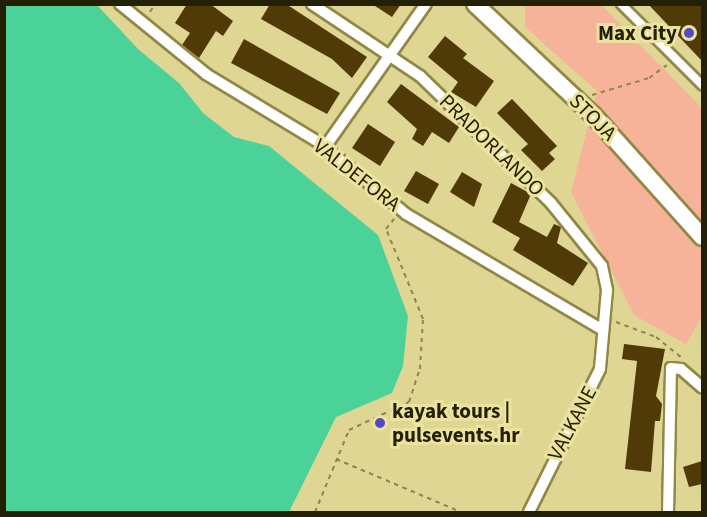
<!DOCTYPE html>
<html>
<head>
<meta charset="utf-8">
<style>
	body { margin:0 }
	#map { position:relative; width:707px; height:517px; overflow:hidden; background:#ded692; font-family:"Source Sans 3",sans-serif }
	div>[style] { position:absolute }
	.green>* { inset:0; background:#f6b39a }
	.water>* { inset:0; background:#4bd299 }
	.building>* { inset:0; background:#503a08 }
	.path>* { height:2px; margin-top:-1px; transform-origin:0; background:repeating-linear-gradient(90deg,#8b8553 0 4.5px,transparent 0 9px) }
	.roads { filter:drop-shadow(2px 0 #918846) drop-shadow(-2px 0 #918846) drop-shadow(0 2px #918846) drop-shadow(0 -2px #918846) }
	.pedestrian>* { height:8px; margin:-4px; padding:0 4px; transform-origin:4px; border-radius:4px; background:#fff }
	.minor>* { height:10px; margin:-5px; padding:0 5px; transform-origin:5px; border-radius:5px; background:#fff }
	.secondary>* { height:16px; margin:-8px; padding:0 8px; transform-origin:8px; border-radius:8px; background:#fff }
	.dots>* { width:16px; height:16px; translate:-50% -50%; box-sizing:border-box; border:3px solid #ece39f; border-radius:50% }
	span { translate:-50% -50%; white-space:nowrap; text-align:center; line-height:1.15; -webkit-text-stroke:6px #ece39f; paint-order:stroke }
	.poi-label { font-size:21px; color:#242005; font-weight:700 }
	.right { translate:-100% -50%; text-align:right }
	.left { translate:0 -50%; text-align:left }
	.street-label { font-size:21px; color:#242005 }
	.frame { position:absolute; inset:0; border:6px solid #242005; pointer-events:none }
</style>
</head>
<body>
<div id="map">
	<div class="green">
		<i style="clip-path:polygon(525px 4px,601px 5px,702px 108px,702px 316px,686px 344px,634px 315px,571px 192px,597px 91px,525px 27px)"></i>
	</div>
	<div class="water">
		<i style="clip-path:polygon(4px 5px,97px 5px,138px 49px,179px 83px,203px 113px,234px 137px,269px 146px,378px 235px,408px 316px,403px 366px,392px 393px,336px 417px,289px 512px,5px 512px)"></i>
	</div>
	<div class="building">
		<i style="clip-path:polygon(187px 4px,210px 4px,233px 21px,223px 36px,216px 31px,199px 58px,182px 45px,190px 33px,175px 23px)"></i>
		<i style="clip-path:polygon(270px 4px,286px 4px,367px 57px,352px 78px,332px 59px,261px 19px)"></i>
		<i style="clip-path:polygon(372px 4px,401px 4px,392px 17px)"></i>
		<i style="clip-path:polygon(648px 4px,702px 4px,702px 61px)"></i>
		<i style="clip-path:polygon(445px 36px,467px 54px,463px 58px,494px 81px,476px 107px,451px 92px,458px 82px,428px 57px)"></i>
		<i style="clip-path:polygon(244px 39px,340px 93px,327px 114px,231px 63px)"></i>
		<i style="clip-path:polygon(401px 84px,459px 127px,449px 143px,432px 132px,423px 146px,412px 139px,417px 129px,387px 102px)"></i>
		<i style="clip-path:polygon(512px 99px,557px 146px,549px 153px,555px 159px,542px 171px,521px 150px,528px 144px,497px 113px)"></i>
		<i style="clip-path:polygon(368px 124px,395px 142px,380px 166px,352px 148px)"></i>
		<i style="clip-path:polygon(416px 171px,439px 184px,428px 204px,404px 191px)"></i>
		<i style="clip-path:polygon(462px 172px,482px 184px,474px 207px,450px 192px)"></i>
		<i style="clip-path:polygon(511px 183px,531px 194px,519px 222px,547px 237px,554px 224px,561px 227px,557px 243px,588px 263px,573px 286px,513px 250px,520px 238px,492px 222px)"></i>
		<i style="clip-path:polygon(624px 344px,665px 349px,656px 396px,662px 404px,660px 421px,655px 421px,651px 472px,625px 469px,637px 361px,622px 359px)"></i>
		<i style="clip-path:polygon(702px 461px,702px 484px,689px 487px,683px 467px)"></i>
	</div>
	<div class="path">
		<i style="left:150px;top:12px;width:9px;rotate:-58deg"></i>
		<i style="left:592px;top:95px;width:59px;rotate:-16.6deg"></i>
		<i style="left:649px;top:78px;width:22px;rotate:-36deg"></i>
		<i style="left:616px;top:322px;width:43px;rotate:20.6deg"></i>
		<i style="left:656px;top:337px;width:32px;rotate:39deg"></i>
		<i style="left:336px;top:459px;width:136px;rotate:23deg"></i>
		<i style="left:315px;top:512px;width:89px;rotate:-67.5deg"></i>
		<i style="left:349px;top:430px;width:66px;rotate:-25deg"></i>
		<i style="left:409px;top:402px;width:35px;rotate:-72deg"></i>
		<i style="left:420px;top:369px;width:50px;rotate:-86.6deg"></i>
		<i style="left:423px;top:319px;width:97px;rotate:-112.3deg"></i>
		<i style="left:386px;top:229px;width:13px;rotate:-51deg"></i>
	</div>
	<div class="roads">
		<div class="pedestrian">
			<i style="left:621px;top:4px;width:115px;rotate:45deg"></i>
		</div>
		<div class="minor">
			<i style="left:120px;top:4px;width:111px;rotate:39.1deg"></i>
			<i style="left:206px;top:74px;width:133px;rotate:31.2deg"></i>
			<i style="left:320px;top:143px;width:112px;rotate:39.5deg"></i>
			<i style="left:406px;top:214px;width:229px;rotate:30.5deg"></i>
			<i style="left:312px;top:4px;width:130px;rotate:33.7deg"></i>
			<i style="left:420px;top:76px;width:182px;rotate:44.1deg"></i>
			<i style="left:551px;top:203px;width:81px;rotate:51deg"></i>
			<i style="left:602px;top:266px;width:25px;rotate:78deg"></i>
			<i style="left:607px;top:290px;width:79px;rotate:95.1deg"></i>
			<i style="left:600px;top:369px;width:160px;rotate:116.4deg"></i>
			<i style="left:325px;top:147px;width:175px;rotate:-54.8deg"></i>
			<i style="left:668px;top:512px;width:144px;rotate:-88.8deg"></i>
			<i style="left:671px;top:368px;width:10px;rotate:6deg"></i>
			<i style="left:681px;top:369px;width:28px;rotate:41deg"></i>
		</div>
		<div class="secondary">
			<i style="left:475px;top:4px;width:163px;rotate:43.3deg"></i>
			<i style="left:594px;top:116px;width:162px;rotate:48.2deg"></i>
		</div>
	</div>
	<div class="dots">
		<i style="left:689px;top:33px;background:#554ac1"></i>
		<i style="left:380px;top:423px;background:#554ac1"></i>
	</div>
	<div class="poi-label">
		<span class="right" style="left:677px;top:33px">Max City</span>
		<span class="left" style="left:392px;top:423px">kayak tours |<br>pulsevents.hr</span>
	</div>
	<div class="street-label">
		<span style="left:593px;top:117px;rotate:45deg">STOJA</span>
		<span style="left:492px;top:145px;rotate:44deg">PRADORLANDO</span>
		<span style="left:357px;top:175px;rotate:38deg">VALDEFORA</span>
		<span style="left:572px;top:423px;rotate:-62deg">VALKANE</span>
	</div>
	<div class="frame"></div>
</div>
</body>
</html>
